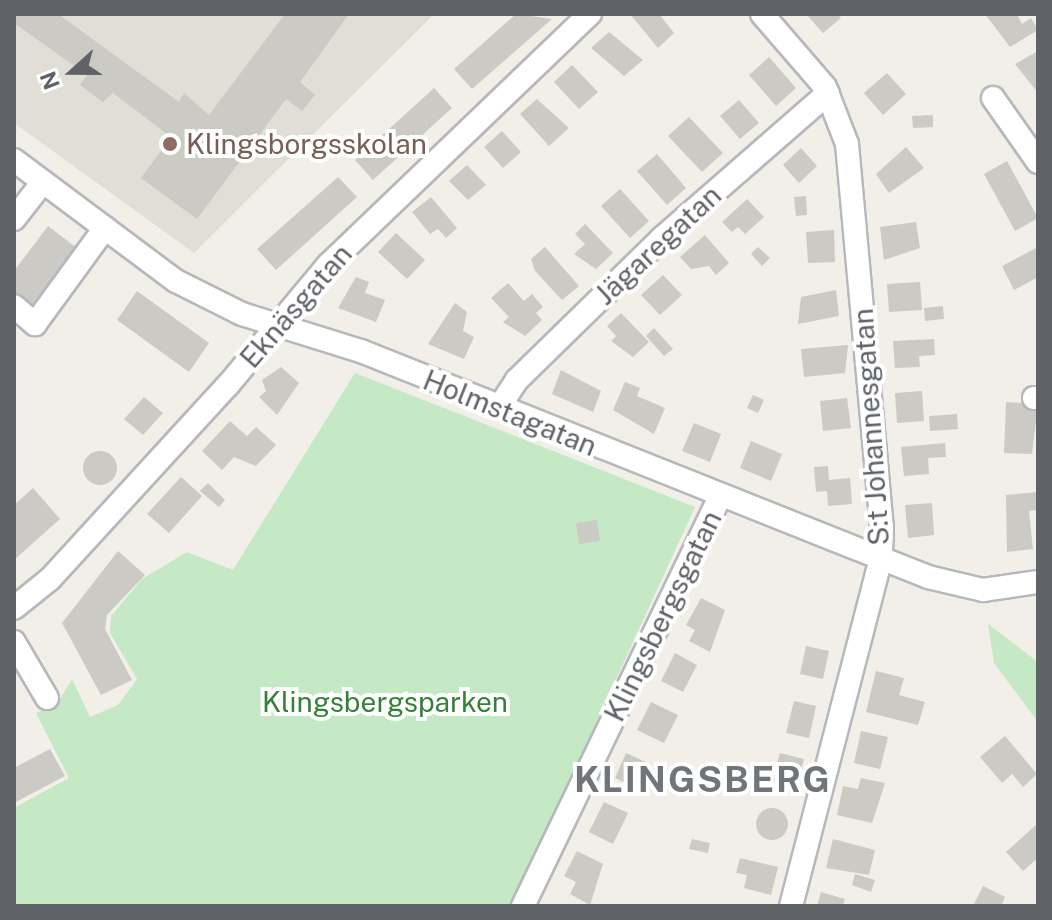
<!DOCTYPE html>
<html>
<head>
<meta charset="utf-8">
<style>
	body { margin:0 }
	#map { position:relative; width:1052px; height:920px; overflow:hidden; background:#f1efe8; font-family:"Public Sans",sans-serif }
	div>[style] { position:absolute }
	.education>* { inset:0; background:#e1ded6 }
	.green>* { inset:0; background:#c5e8c5 }
	.building>* { inset:0; background:#cccac5 }
	.round { border-radius:50% }
	.roads { filter:drop-shadow(2px 0 #b5b8bc) drop-shadow(-2px 0 #b5b8bc) drop-shadow(0 2px #b5b8bc) drop-shadow(0 -2px #b5b8bc) }
	.minor>* { height:22px; margin:-11px; padding:0 11px; transform-origin:11px; border-radius:11px; background:#fff }
	.dots>* { width:22px; height:22px; translate:-50% -50%; box-sizing:border-box; border:4px solid #fff; border-radius:50% }
	span { translate:-50% -50%; white-space:nowrap; text-align:center; line-height:1.15; -webkit-text-stroke:8px #fff; paint-order:stroke }
	.education-label { font-size:28px; color:#785e54 }
	.left { translate:0 -50%; text-align:left }
	.street-label { font-size:28px; color:#5f6368 }
	.park-label { font-size:28px; color:#348238 }
	.district-label { font-size:36px; color:#70757a; font-weight:700; letter-spacing:2px }
	.frame { position:absolute; inset:0; border:16px solid #5f6368; pointer-events:none }
	.north { position:absolute; left:32px; top:32px; width:80px; height:80px; -webkit-text-stroke:6px #fff; paint-order:stroke; rotate:249deg; font-size:22px; font-weight:700; line-height:32px; text-align:center; color:#5f6368 }
	.north::after { content:''; display:block; margin:auto; width:28px; height:36px; background:#5f6368; clip-path:polygon(50% 0,100% 100%,50% 72%,0 100%) }
</style>
</head>
<body>
<div id="map">
	<div class="education">
		<i style="clip-path:polygon(14px 14px,434px 14px,194px 253px,14px 123px)"></i>
	</div>
	<div class="green">
		<i style="clip-path:polygon(355px 373px,695px 507px,512px 906px,14px 906px,14px 808px,69px 778px,36px 713px,57px 704px,72px 679px,90px 717px,118px 705px,137px 679px,110px 633px,111px 616px,142px 579px,187px 552px,233px 570px)"></i>
		<i style="clip-path:polygon(988px 624px,1038px 662px,1038px 722px,994px 663px)"></i>
	</div>
	<div class="building">
		<i style="clip-path:polygon(14px 14px,58px 14px,179px 102px,184px 93px,209px 115px,285px 14px,349px 14px,300px 82px,315px 95px,302px 111px,286px 99px,197px 219px,141px 178px,171px 137px,113px 93px,103px 102px,80px 85px,87px 75px,14px 23px)"></i>
		<i style="clip-path:polygon(516px 14px,552px 19px,472px 89px,454px 69px)"></i>
		<i style="clip-path:polygon(630px 14px,659px 14px,674px 33px,658px 48px)"></i>
		<i style="clip-path:polygon(806px 14px,837px 14px,841px 18px,823px 33px)"></i>
		<i style="clip-path:polygon(985px 14px,1017px 14px,1022px 24px,1031px 18px,1038px 30px,1010px 47px)"></i>
		<i style="clip-path:polygon(609px 32px,643px 60px,624px 76px,591px 48px)"></i>
		<i style="clip-path:polygon(1038px 51px,1038px 93px,1015px 64px)"></i>
		<i style="clip-path:polygon(769px 57px,796px 88px,776px 106px,749px 75px)"></i>
		<i style="clip-path:polygon(572px 65px,598px 92px,579px 109px,554px 82px)"></i>
		<i style="clip-path:polygon(887px 73px,906px 94px,883px 115px,864px 93px)"></i>
		<i style="clip-path:polygon(434px 88px,452px 108px,373px 180px,355px 160px)"></i>
		<i style="clip-path:polygon(537px 99px,569px 128px,549px 146px,520px 114px)"></i>
		<i style="clip-path:polygon(739px 100px,759px 123px,740px 139px,720px 116px)"></i>
		<i style="clip-path:polygon(933px 115px,933px 127px,913px 128px,912px 116px)"></i>
		<i style="clip-path:polygon(689px 117px,723px 153px,702px 172px,668px 136px)"></i>
		<i style="clip-path:polygon(502px 131px,521px 152px,503px 168px,484px 147px)"></i>
		<i style="clip-path:polygon(906px 147px,924px 168px,889px 193px,876px 174px)"></i>
		<i style="clip-path:polygon(801px 148px,817px 166px,799px 183px,783px 165px)"></i>
		<i style="clip-path:polygon(657px 154px,686px 188px,667px 205px,637px 171px)"></i>
		<i style="clip-path:polygon(1007px 161px,1038px 218px,1015px 231px,984px 174px)"></i>
		<i style="clip-path:polygon(467px 165px,486px 185px,468px 200px,449px 181px)"></i>
		<i style="clip-path:polygon(338px 177px,357px 197px,276px 270px,257px 249px)"></i>
		<i style="clip-path:polygon(620px 189px,649px 221px,630px 238px,601px 206px)"></i>
		<i style="clip-path:polygon(806px 196px,807px 215px,796px 216px,794px 197px)"></i>
		<i style="clip-path:polygon(431px 197px,457px 228px,446px 238px,438px 229px,430px 234px,412px 212px)"></i>
		<i style="clip-path:polygon(747px 199px,764px 217px,745px 234px,738px 227px,732px 232px,722px 222px)"></i>
		<i style="clip-path:polygon(916px 222px,920px 248px,884px 260px,880px 227px)"></i>
		<i style="clip-path:polygon(585px 224px,613px 253px,596px 269px,574px 254px,585px 244px,575px 234px)"></i>
		<i style="clip-path:polygon(48px 226px,81px 251px,36px 310px,14px 294px,14px 271px)"></i>
		<i style="clip-path:polygon(834px 230px,835px 262px,808px 263px,806px 232px)"></i>
		<i style="clip-path:polygon(396px 233px,425px 260px,407px 279px,378px 252px)"></i>
		<i style="clip-path:polygon(705px 235px,729px 263px,716px 275px,709px 266px,691px 269px,680px 257px)"></i>
		<i style="clip-path:polygon(545px 247px,579px 286px,562px 300px,535px 271px,531px 259px)"></i>
		<i style="clip-path:polygon(758px 247px,770px 258px,762px 266px,751px 254px)"></i>
		<i style="clip-path:polygon(1038px 247px,1038px 277px,1014px 290px,1002px 266px)"></i>
		<i style="clip-path:polygon(663px 275px,682px 295px,660px 315px,641px 295px)"></i>
		<i style="clip-path:polygon(356px 277px,369px 282px,365px 293px,385px 300px,376px 322px,338px 308px)"></i>
		<i style="clip-path:polygon(920px 282px,922px 310px,889px 312px,887px 284px)"></i>
		<i style="clip-path:polygon(508px 283px,524px 301px,532px 294px,543px 307px,536px 313px,542px 320px,525px 336px,503px 322px,509px 317px,491px 298px)"></i>
		<i style="clip-path:polygon(836px 290px,839px 316px,798px 324px,801px 297px)"></i>
		<i style="clip-path:polygon(137px 291px,209px 343px,189px 372px,117px 320px)"></i>
		<i style="clip-path:polygon(455px 303px,467px 312px,463px 331px,474px 337px,464px 359px,428px 344px)"></i>
		<i style="clip-path:polygon(943px 306px,944px 319px,925px 321px,924px 308px)"></i>
		<i style="clip-path:polygon(621px 313px,649px 342px,633px 357px,611px 341px,616px 336px,607px 326px)"></i>
		<i style="clip-path:polygon(654px 328px,673px 349px,664px 356px,646px 336px)"></i>
		<i style="clip-path:polygon(934px 339px,935px 355px,919px 356px,920px 367px,895px 368px,893px 341px)"></i>
		<i style="clip-path:polygon(848px 345px,845px 373px,804px 377px,801px 349px)"></i>
		<i style="clip-path:polygon(281px 367px,299px 383px,277px 415px,259px 397px,266px 391px,262px 380px)"></i>
		<i style="clip-path:polygon(561px 370px,601px 391px,593px 412px,552px 394px)"></i>
		<i style="clip-path:polygon(625px 382px,640px 388px,637px 396px,665px 408px,654px 434px,613px 410px)"></i>
		<i style="clip-path:polygon(922px 391px,924px 421px,897px 423px,895px 393px)"></i>
		<i style="clip-path:polygon(753px 395px,764px 400px,758px 413px,747px 408px)"></i>
		<i style="clip-path:polygon(144px 397px,163px 413px,143px 435px,124px 419px)"></i>
		<i style="clip-path:polygon(847px 398px,851px 428px,823px 431px,820px 401px)"></i>
		<i style="clip-path:polygon(1006px 402px,1038px 404px,1032px 454px,1004px 453px)"></i>
		<i style="clip-path:polygon(957px 414px,958px 429px,930px 431px,929px 416px)"></i>
		<i style="clip-path:polygon(230px 421px,247px 436px,256px 427px,276px 445px,256px 466px,234px 457px,222px 470px,202px 451px)"></i>
		<i style="clip-path:polygon(694px 423px,721px 434px,710px 462px,682px 451px)"></i>
		<i style="clip-path:polygon(751px 441px,782px 454px,771px 481px,740px 468px)"></i>
		<i style="clip-path:polygon(945px 443px,946px 457px,928px 458px,929px 474px,904px 476px,901px 447px)"></i>
		<i class="round" style="left:83px;top:451px;width:34px;height:34px"></i>
		<i style="clip-path:polygon(828px 466px,829px 480px,850px 478px,852px 504px,828px 506px,827px 491px,816px 492px,814px 467px)"></i>
		<i style="clip-path:polygon(181px 477px,202px 496px,169px 533px,147px 514px)"></i>
		<i style="clip-path:polygon(208px 483px,225px 500px,219px 507px,200px 491px)"></i>
		<i style="clip-path:polygon(33px 488px,60px 519px,14px 560px,14px 505px)"></i>
		<i style="clip-path:polygon(1038px 492px,1038px 510px,1029px 511px,1033px 549px,1007px 552px,1006px 495px)"></i>
		<i style="clip-path:polygon(932px 503px,934px 535px,908px 538px,905px 505px)"></i>
		<i style="clip-path:polygon(597px 520px,600px 541px,579px 544px,576px 523px)"></i>
		<i style="clip-path:polygon(118px 551px,145px 575px,107px 615px,105px 629px,132px 680px,101px 695px,62px 623px)"></i>
		<i style="clip-path:polygon(701px 598px,725px 610px,710px 652px,689px 641px,695px 630px,686px 625px)"></i>
		<i style="clip-path:polygon(806px 646px,829px 651px,823px 679px,800px 674px)"></i>
		<i style="clip-path:polygon(675px 653px,697px 665px,683px 692px,661px 681px)"></i>
		<i style="clip-path:polygon(876px 671px,904px 678px,899px 695px,925px 702px,918px 725px,866px 712px)"></i>
		<i style="clip-path:polygon(794px 701px,816px 706px,809px 738px,786px 733px)"></i>
		<i style="clip-path:polygon(651px 702px,678px 715px,664px 743px,637px 730px)"></i>
		<i style="clip-path:polygon(861px 731px,888px 737px,880px 769px,854px 763px)"></i>
		<i style="clip-path:polygon(1005px 736px,1037px 774px,1023px 787px,1012px 774px,1002px 783px,980px 757px)"></i>
		<i style="clip-path:polygon(50px 749px,65px 776px,14px 803px,14px 768px)"></i>
		<i style="clip-path:polygon(626px 753px,650px 764px,638px 789px,615px 778px)"></i>
		<i style="clip-path:polygon(780px 753px,804px 759px,795px 791px,771px 784px)"></i>
		<i style="clip-path:polygon(861px 778px,885px 783px,872px 823px,837px 815px,843px 786px,858px 789px)"></i>
		<i style="clip-path:polygon(604px 802px,628px 813px,613px 844px,589px 832px)"></i>
		<i class="round" style="left:756px;top:808px;width:32px;height:32px"></i>
		<i style="clip-path:polygon(1038px 823px,1038px 858px,1023px 871px,1006px 852px)"></i>
		<i style="clip-path:polygon(692px 839px,710px 843px,708px 853px,689px 849px)"></i>
		<i style="clip-path:polygon(833px 839px,875px 850px,869px 875px,826px 868px)"></i>
		<i style="clip-path:polygon(577px 851px,603px 864px,590px 905px,570px 894px,576px 882px,564px 876px)"></i>
		<i style="clip-path:polygon(740px 858px,778px 867px,771px 895px,744px 888px,747px 875px,736px 873px)"></i>
		<i style="clip-path:polygon(855px 874px,875px 880px,871px 892px,852px 885px)"></i>
		<i style="clip-path:polygon(983px 886px,1005px 897px,1001px 906px,973px 906px)"></i>
		<i style="clip-path:polygon(821px 892px,845px 899px,843px 906px,817px 906px)"></i>
	</div>
	<div class="roads">
		<div class="minor">
			<i style="left:762px;top:14px;width:96px;rotate:49.2deg"></i>
			<i style="left:825px;top:87px;width:61px;rotate:68.9deg"></i>
			<i style="left:847px;top:144px;width:384px;rotate:84.8deg"></i>
			<i style="left:882px;top:526px;width:32px;rotate:92deg"></i>
			<i style="left:881px;top:558px;width:359px;rotate:104.5deg"></i>
			<i style="left:993px;top:98px;width:78px;rotate:54.9deg"></i>
			<i style="left:14px;top:160px;width:202px;rotate:36.8deg"></i>
			<i style="left:176px;top:281px;width:74px;rotate:26.6deg"></i>
			<i style="left:242px;top:314px;width:125px;rotate:17.3deg"></i>
			<i style="left:361px;top:351px;width:610px;rotate:21.73deg"></i>
			<i style="left:928px;top:577px;width:57px;rotate:13.3deg"></i>
			<i style="left:983px;top:590px;width:56px;rotate:-8.3deg"></i>
			<i style="left:14px;top:219px;width:47px;rotate:-51.9deg"></i>
			<i style="left:14px;top:306px;width:28px;rotate:41deg"></i>
			<i style="left:35px;top:324px;width:119px;rotate:-53.9deg"></i>
			<i style="left:1034px;top:398px;width:4px"></i>
			<i style="left:500px;top:406px;width:31px;rotate:-57deg"></i>
			<i style="left:517px;top:380px;width:203px;rotate:-44.4deg"></i>
			<i style="left:662px;top:238px;width:220px;rotate:-41.1deg"></i>
			<i style="left:14px;top:608px;width:46px;rotate:-38.9deg"></i>
			<i style="left:50px;top:579px;width:263px;rotate:-47.5deg"></i>
			<i style="left:228px;top:385px;width:156px;rotate:-50.2deg"></i>
			<i style="left:328px;top:265px;width:363px;rotate:-43.8deg"></i>
			<i style="left:14px;top:642px;width:65px;rotate:59.5deg"></i>
			<i style="left:523px;top:906px;width:452px;rotate:-64.3deg"></i>
		</div>
	</div>
	<div class="dots">
		<i style="left:170px;top:144px;background:#8d6e63"></i>
	</div>
	<div class="education-label">
		<span class="left" style="left:186px;top:144px">Klingsborgsskolan</span>
	</div>
	<div class="street-label">
		<span style="left:658px;top:245px;rotate:-43deg">Jägaregatan</span>
		<span style="left:296px;top:306px;rotate:-49deg">Eknäsgatan</span>
		<span style="left:510px;top:413px;rotate:22deg">Holmstagatan</span>
		<span style="left:871px;top:427px;rotate:-94deg">S:t Johannesgatan</span>
		<span style="left:663px;top:616px;rotate:-64deg">Klingsbergsgatan</span>
	</div>
	<div class="park-label">
		<span style="left:385px;top:702px">Klingsbergsparken</span>
	</div>
	<div class="district-label">
		<span style="left:703px;top:780px">KLINGSBERG</span>
	</div>
	<div class="frame"></div>
	<div class="north">N</div>
</div>
</body>
</html>
